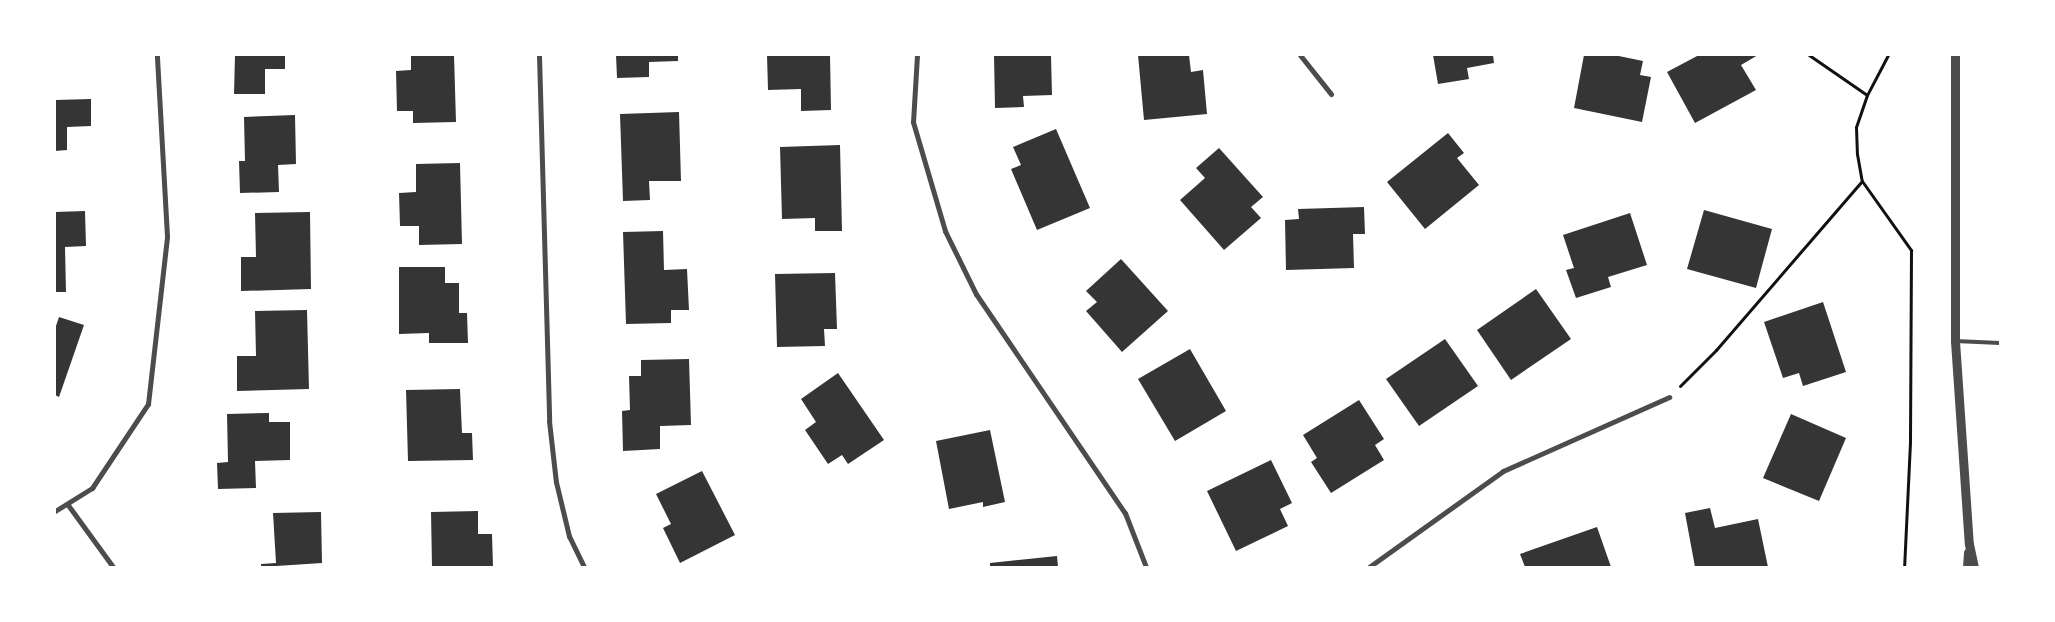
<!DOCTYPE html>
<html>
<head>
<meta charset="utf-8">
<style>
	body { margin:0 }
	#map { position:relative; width:2055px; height:622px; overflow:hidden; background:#fff; font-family:Arial,sans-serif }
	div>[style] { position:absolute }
	.building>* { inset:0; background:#353535 }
	.path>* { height:3px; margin:-1.5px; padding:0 1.5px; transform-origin:1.5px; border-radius:1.5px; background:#111 }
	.service>* { height:4px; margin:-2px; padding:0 2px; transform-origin:2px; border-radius:2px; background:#4c4c4c }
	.minor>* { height:5px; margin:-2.5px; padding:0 2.5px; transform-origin:2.5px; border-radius:2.5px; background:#4c4c4c }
	.tertiary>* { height:9px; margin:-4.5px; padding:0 4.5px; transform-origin:4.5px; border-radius:4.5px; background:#4c4c4c }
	span { translate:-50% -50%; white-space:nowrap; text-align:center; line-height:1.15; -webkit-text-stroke:5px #fff; paint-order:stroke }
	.frame { position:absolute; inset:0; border:56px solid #fff; pointer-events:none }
</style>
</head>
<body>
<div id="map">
	<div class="building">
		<i style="clip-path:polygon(235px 55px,285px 55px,285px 69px,265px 69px,265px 94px,234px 94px)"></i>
		<i style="clip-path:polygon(411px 55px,454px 55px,456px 122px,413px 123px,413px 111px,397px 111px,396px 71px,411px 70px)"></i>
		<i style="clip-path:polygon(616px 55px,678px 55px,678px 61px,649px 62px,649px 77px,617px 78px)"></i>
		<i style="clip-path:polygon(767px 55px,830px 55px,831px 110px,801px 111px,801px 89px,768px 90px)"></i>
		<i style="clip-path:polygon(994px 55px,1051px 55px,1052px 95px,1023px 96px,1024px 107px,995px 108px)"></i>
		<i style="clip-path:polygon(1138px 55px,1189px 55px,1191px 72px,1203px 70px,1207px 114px,1144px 120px)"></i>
		<i style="clip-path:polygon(1433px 55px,1493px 55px,1494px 63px,1467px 68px,1469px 79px,1438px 84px)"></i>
		<i style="clip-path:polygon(1584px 55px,1614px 55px,1643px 61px,1640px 75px,1651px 77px,1642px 122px,1574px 108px)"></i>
		<i style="clip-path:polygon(1699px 55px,1758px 55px,1741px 65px,1756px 90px,1695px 123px,1667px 72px)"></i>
		<i style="clip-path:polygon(91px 99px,91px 126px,67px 127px,67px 150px,55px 151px,55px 100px)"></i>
		<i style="clip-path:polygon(679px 112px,681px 181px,649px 181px,650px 200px,623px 201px,620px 114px)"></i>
		<i style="clip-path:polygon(295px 115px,296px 164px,278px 165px,279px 192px,240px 193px,239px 161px,245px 161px,244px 117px)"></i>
		<i style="clip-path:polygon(1056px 129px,1090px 208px,1037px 230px,1011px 169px,1021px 165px,1013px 147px)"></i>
		<i style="clip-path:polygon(1448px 133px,1464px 153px,1457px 158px,1479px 185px,1425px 229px,1387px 182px)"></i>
		<i style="clip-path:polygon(840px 145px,842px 231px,815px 231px,815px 218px,782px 219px,780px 147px)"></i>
		<i style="clip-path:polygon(1219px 148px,1263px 197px,1251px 207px,1261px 218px,1224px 250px,1180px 200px,1205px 178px,1196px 168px)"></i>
		<i style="clip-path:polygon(460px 163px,462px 244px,419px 245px,419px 226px,400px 226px,399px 193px,416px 192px,416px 164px)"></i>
		<i style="clip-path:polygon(1364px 207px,1365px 234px,1353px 234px,1354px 268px,1286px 270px,1285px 220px,1299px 219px,1298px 209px)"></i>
		<i style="clip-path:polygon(1704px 210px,1772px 229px,1756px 288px,1687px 269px)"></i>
		<i style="clip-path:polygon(85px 211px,86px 246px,65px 247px,66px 292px,55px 292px,55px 212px)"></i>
		<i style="clip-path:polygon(310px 212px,311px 289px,241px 291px,241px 257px,256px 257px,255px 213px)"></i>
		<i style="clip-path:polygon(1630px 213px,1647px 265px,1608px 277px,1611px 287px,1576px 298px,1566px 270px,1574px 268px,1563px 235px)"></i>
		<i style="clip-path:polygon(663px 231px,664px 270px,687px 269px,689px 310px,671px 310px,671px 323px,626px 324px,623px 232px)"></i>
		<i style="clip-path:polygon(1121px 259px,1168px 311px,1122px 352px,1086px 311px,1097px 302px,1086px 291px)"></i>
		<i style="clip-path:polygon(399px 267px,445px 267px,445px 283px,459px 283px,459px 313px,467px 313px,468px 343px,429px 343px,429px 333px,399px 334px)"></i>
		<i style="clip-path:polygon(835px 273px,837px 329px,824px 329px,825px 346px,777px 347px,775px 274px)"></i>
		<i style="clip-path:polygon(1536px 289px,1571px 339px,1511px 380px,1477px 330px)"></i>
		<i style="clip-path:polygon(1823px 302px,1846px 372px,1803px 386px,1799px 373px,1783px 378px,1764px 322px)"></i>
		<i style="clip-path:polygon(307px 310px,309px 389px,237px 391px,237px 356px,256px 356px,255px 311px)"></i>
		<i style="clip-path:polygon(59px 317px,84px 325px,59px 397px,55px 395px,55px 329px)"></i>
		<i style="clip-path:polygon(1445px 339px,1478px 386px,1419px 426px,1386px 379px)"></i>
		<i style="clip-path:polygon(1190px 349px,1226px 411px,1175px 441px,1138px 379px)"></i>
		<i style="clip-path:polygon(689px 359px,691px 425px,660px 426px,660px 449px,623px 451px,622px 411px,630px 410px,629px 376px,641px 376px,641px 360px)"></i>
		<i style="clip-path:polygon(838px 373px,884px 440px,848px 464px,842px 455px,828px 464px,805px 430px,816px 422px,801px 399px)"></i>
		<i style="clip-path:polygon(460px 389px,462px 433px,472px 433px,473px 460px,408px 461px,406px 390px)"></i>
		<i style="clip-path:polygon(1359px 400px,1384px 439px,1375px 445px,1384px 460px,1331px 493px,1311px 462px,1317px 458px,1303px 435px)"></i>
		<i style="clip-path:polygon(269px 413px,269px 422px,290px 422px,290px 460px,255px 461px,256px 488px,218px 489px,217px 463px,228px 462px,227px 414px)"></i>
		<i style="clip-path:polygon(1791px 414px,1846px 438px,1819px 501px,1763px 478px)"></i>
		<i style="clip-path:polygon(990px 430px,1005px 502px,983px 507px,983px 502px,949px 509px,936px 441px)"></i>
		<i style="clip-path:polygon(1271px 460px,1292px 503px,1280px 509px,1288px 526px,1236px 551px,1207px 491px)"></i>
		<i style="clip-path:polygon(702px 471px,735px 535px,680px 563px,663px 528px,671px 524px,656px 494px)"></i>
		<i style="clip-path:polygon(1710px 508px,1715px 528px,1758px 519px,1768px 567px,1695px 567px,1685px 513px)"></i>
		<i style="clip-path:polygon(478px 511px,478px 534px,492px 534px,493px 567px,432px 567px,431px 512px)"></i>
		<i style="clip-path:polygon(321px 512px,322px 563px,261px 567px,261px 564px,276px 563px,273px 513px)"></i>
		<i style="clip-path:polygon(1597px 527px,1611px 567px,1525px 567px,1520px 554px)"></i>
		<i style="clip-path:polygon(1057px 556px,1058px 567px,990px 567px,990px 563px)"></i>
	</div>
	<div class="path">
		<i style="left:1809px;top:55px;width:70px;rotate:34.6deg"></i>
		<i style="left:1888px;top:55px;width:45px;rotate:117.7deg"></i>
		<i style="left:1867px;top:95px;width:34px;rotate:109deg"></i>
		<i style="left:1856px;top:127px;width:27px;rotate:88deg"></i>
		<i style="left:1857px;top:154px;width:27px;rotate:80deg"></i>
		<i style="left:1862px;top:181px;width:85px;rotate:54.6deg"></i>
		<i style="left:1911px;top:250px;width:192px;rotate:90.3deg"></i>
		<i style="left:1910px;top:442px;width:125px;rotate:92.7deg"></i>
		<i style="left:1680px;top:386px;width:51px;rotate:-45deg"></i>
		<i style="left:1716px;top:350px;width:223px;rotate:-49.2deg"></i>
	</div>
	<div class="service">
		<i style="left:1955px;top:341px;width:45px;rotate:2.5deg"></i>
	</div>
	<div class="minor">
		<i style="left:539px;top:55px;width:366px;rotate:88.4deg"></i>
		<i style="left:549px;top:421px;width:61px;rotate:83.5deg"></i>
		<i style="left:556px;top:482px;width:56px;rotate:76.5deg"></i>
		<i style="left:569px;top:536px;width:34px;rotate:64deg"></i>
		<i style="left:917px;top:55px;width:67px;rotate:93.4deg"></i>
		<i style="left:913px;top:122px;width:114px;rotate:73.6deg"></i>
		<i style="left:945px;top:231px;width:70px;rotate:63.8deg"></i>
		<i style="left:976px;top:294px;width:265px;rotate:55.8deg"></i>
		<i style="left:1125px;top:513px;width:58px;rotate:68.7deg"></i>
		<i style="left:1300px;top:55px;width:50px;rotate:51.5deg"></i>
		<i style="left:68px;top:505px;width:77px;rotate:54deg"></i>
		<i style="left:55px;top:511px;width:44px;rotate:-31.9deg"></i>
		<i style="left:92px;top:488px;width:101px;rotate:-56.3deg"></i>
		<i style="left:148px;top:404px;width:169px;rotate:-83.5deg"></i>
		<i style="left:167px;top:236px;width:181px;rotate:-93.2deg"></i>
		<i style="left:1369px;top:567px;width:165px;rotate:-35.6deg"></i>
		<i style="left:1503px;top:471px;width:182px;rotate:-24deg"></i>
	</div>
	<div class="tertiary">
		<i style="left:1955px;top:55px;width:286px;rotate:90deg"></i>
		<i style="left:1955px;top:341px;width:203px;rotate:86.1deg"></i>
		<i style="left:1969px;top:544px;width:24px;rotate:78deg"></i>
		<i style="left:1967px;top:567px;width:15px;rotate:-86deg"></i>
	</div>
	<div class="frame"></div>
</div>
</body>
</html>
